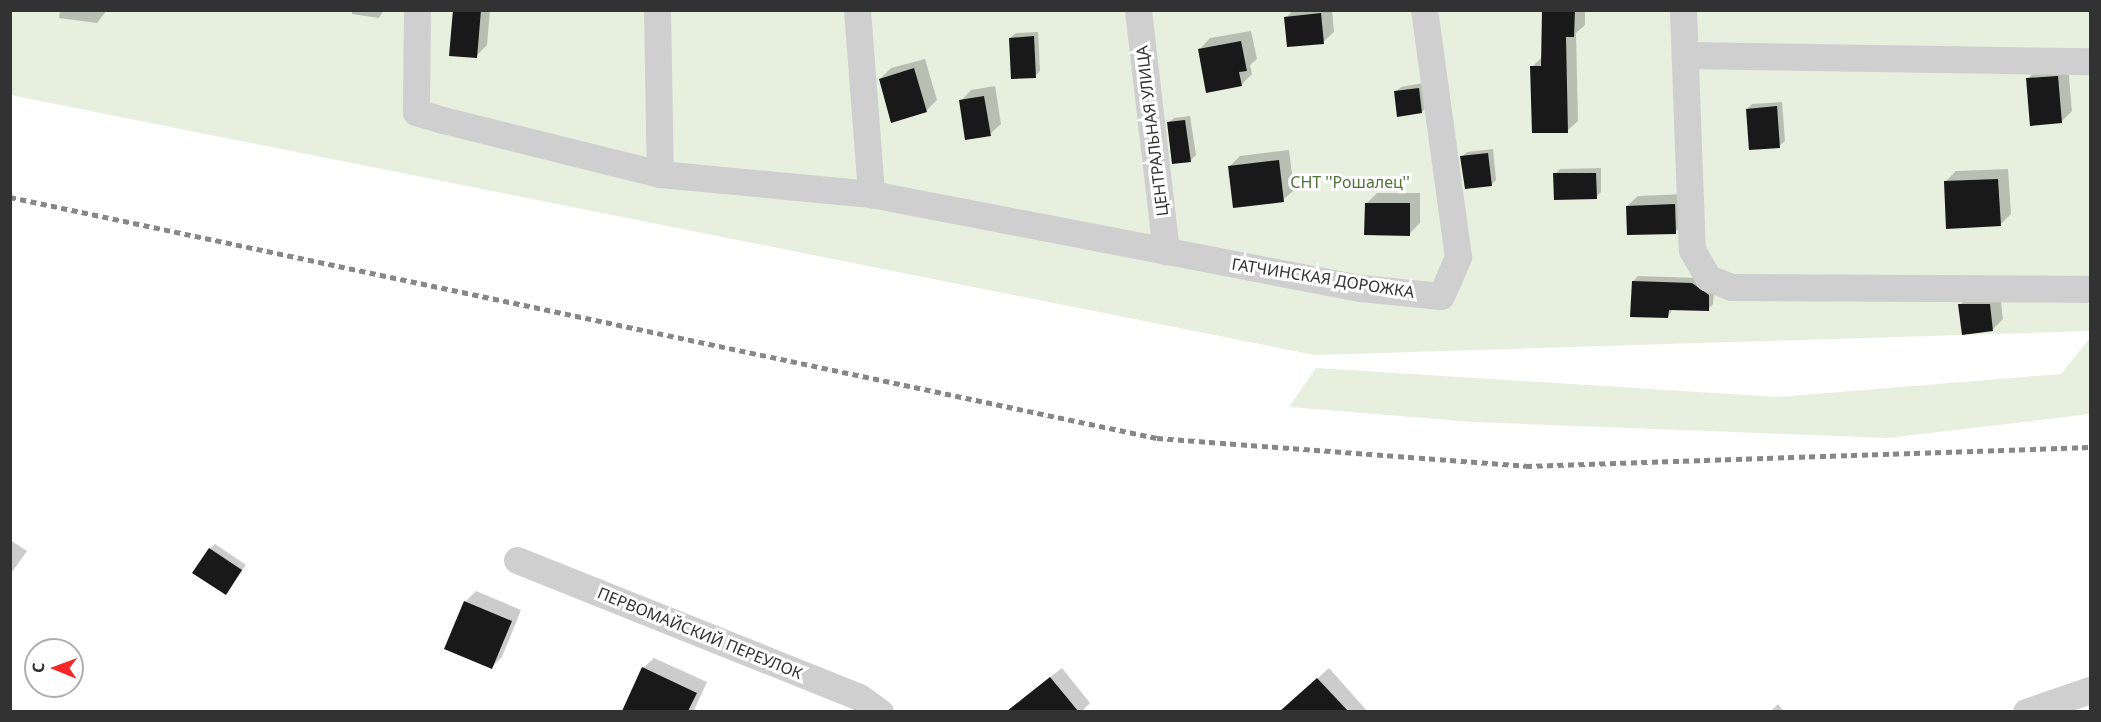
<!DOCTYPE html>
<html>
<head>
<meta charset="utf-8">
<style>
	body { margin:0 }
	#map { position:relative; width:2101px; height:722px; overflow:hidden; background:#fff; font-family:"Noto Sans",sans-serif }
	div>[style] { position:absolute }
	.green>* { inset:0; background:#e7efdf }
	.shadow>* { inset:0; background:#0003 }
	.building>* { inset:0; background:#191919 }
	.street>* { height:27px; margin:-13.5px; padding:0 13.5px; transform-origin:13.5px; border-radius:13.5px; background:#cfcfcf }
	.rail>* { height:4.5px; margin-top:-2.25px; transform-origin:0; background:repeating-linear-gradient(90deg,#878787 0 6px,transparent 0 10.5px) }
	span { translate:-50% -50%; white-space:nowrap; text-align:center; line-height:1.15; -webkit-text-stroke:6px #fff; paint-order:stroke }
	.street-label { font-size:16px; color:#323232 }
	.park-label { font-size:16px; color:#507339 }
	.frame { position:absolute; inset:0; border:12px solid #323232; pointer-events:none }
	.north { position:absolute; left:24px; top:638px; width:60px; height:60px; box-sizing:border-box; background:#fff; border:2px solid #adadad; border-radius:50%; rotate:271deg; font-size:16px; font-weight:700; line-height:24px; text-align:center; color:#323232 }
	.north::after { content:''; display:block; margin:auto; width:21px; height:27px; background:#f72627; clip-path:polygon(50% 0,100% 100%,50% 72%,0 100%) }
</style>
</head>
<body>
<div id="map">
	<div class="green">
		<i style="clip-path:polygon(10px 11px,2090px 11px,2090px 331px,1314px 355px,11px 95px)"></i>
		<i style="clip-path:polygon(2090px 338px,2090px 414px,1888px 438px,1473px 422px,1289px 407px,1316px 368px,1778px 397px,2061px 374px)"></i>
	</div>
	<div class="shadow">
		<i style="clip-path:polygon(60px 10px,107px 10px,97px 23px,59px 18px)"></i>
		<i style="clip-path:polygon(352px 10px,384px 10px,379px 18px,352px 14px)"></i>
		<i style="clip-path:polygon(453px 10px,490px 10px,487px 45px,476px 56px)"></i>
		<i style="clip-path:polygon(1293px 10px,1332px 10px,1334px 32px,1323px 42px,1286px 18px)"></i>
		<i style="clip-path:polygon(1543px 10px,1585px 10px,1585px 25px,1576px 33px,1578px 121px,1567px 131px,1532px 67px,1543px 56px)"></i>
		<i style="clip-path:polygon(1251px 31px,1257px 59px,1250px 65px,1252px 74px,1241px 85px,1200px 49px,1210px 38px)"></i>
		<i style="clip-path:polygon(1038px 32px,1040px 71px,1035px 76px,1010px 38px,1016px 33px)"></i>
		<i style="clip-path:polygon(925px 59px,937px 100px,926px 111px,880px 79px,891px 68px)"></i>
		<i style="clip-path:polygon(2068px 66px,2072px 111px,2061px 122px,2028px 79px,2038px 68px)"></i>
		<i style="clip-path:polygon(1424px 83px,1427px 106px,1422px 112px,1396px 92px,1401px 87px)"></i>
		<i style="clip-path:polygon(995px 86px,1001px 124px,990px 134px,961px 101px,971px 90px)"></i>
		<i style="clip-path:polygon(1782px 102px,1785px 141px,1779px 146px,1747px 109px,1752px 104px)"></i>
		<i style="clip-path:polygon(1190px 116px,1196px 155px,1191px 160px,1168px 123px,1174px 118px)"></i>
		<i style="clip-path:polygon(1493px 149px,1496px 180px,1491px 185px,1462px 157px,1467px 152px)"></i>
		<i style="clip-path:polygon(1289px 150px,1294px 190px,1283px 200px,1230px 166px,1240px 156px)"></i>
		<i style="clip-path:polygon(1601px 168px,1601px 192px,1596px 197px,1555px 174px,1560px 169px)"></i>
		<i style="clip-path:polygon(2008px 169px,2011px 214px,2000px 225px,1945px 182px,1956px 171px)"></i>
		<i style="clip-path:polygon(1377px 193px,1420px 193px,1420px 223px,1409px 234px,1366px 204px)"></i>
		<i style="clip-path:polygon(1685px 194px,1686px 222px,1675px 232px,1627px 206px,1638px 196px)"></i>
		<i style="clip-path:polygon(1638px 276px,1698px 278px,1714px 290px,1713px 304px,1708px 309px,1673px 308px,1668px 317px,1633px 281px)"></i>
		<i style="clip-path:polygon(1971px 294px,2000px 294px,2003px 319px,1992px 330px,1960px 305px)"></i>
		<i style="clip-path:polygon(10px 540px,27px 551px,10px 575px)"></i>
		<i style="clip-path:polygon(215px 544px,246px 565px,230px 588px,210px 549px)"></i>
		<i style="clip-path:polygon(476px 591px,521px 610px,502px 657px,492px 667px,465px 602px)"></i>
		<i style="clip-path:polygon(654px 658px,707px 682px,693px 712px,624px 712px,643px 668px)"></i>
		<i style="clip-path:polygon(1062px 668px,1090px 703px,1081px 712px,1015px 712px,1012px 709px,1023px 698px)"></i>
		<i style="clip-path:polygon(1329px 668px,1368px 712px,1281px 712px)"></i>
		<i style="clip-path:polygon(1778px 704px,1784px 712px,1770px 712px)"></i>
	</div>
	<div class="building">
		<i style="clip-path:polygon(453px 10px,481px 10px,477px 58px,449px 56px)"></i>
		<i style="clip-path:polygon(1542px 10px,1575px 10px,1574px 37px,1566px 37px,1568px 133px,1532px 133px,1530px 66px,1541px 66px)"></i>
		<i style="clip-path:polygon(1321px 13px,1324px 44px,1287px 47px,1284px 17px)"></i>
		<i style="clip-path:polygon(1034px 36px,1036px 78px,1011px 79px,1009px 38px)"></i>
		<i style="clip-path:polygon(1241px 41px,1247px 71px,1239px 72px,1242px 86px,1206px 93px,1198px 49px)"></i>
		<i style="clip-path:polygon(914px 68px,927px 112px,891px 123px,879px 79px)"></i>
		<i style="clip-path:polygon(2058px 76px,2062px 123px,2030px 126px,2026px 78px)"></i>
		<i style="clip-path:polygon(1419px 88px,1422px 113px,1397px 117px,1394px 91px)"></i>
		<i style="clip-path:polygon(984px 96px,991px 136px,965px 140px,959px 100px)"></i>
		<i style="clip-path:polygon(1777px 106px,1780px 148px,1749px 150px,1746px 109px)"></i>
		<i style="clip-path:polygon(1185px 120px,1191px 162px,1172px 164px,1167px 122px)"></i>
		<i style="clip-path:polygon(1488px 153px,1492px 186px,1465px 189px,1460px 156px)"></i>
		<i style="clip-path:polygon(1279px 160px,1284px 202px,1233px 208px,1228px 166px)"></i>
		<i style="clip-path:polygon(1553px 173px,1596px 173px,1597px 199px,1554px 200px)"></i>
		<i style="clip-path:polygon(1998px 179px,2001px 226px,1946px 229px,1944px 181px)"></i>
		<i style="clip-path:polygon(1365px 203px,1410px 203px,1410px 236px,1364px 235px)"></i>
		<i style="clip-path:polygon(1675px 204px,1676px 234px,1627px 235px,1626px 206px)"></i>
		<i style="clip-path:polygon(1632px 281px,1692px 283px,1709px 295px,1709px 311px,1669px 310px,1668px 318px,1630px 317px)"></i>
		<i style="clip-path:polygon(1958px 304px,1990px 304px,1993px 331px,1962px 335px)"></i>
		<i style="clip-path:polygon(209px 548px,242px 570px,226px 595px,192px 573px)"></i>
		<i style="clip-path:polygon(464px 601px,512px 621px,492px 669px,444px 649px)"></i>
		<i style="clip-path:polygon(642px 667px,697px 693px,688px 711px,622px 711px)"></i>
		<i style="clip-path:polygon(1050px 677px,1078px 711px,1007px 711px)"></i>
		<i style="clip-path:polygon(1317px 678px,1348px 711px,1280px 711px)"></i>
	</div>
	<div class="street">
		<i style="left:417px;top:10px;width:102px;rotate:90.6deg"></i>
		<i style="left:416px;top:112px;width:28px;rotate:17deg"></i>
		<i style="left:443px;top:120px;width:224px;rotate:14deg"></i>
		<i style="left:660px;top:174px;width:212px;rotate:5.4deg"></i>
		<i style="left:871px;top:194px;width:499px;rotate:10.9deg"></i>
		<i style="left:1361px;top:288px;width:80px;rotate:5.7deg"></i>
		<i style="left:1441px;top:296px;width:43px;rotate:-66.4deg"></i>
		<i style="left:1458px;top:257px;width:249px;rotate:-97.8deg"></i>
		<i style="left:657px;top:10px;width:164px;rotate:89deg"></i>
		<i style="left:857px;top:10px;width:185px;rotate:85.6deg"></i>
		<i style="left:1138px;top:10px;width:243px;rotate:83.4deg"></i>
		<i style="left:1683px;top:10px;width:240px;rotate:87.9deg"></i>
		<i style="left:1692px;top:250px;width:32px;rotate:60deg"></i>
		<i style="left:1708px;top:278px;width:25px;rotate:21deg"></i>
		<i style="left:1731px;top:287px;width:359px;rotate:0.3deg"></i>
		<i style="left:1687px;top:55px;width:403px;rotate:0.9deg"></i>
		<i style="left:517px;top:560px;width:368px;rotate:21.8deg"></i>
		<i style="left:859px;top:697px;width:26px;rotate:36deg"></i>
		<i style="left:2026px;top:712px;width:68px;rotate:-19deg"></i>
	</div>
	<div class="rail">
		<i style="left:10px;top:197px;width:1172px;rotate:11.87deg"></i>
		<i style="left:1157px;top:438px;width:370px;rotate:4.3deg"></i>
		<i style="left:1526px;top:466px;width:564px;rotate:-1.93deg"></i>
	</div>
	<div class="street-label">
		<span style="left:1152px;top:131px;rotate:-97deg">ЦЕНТРАЛЬНАЯ УЛИЦА</span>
		<span style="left:1323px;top:278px;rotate:9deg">ГАТЧИНСКАЯ ДОРОЖКА</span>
		<span style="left:700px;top:633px;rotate:22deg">ПЕРВОМАЙСКИЙ ПЕРЕУЛОК</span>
	</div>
	<div class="park-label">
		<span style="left:1350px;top:182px">СНТ ''Рошалец''</span>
	</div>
	<div class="frame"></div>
	<div class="north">С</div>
</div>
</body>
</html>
